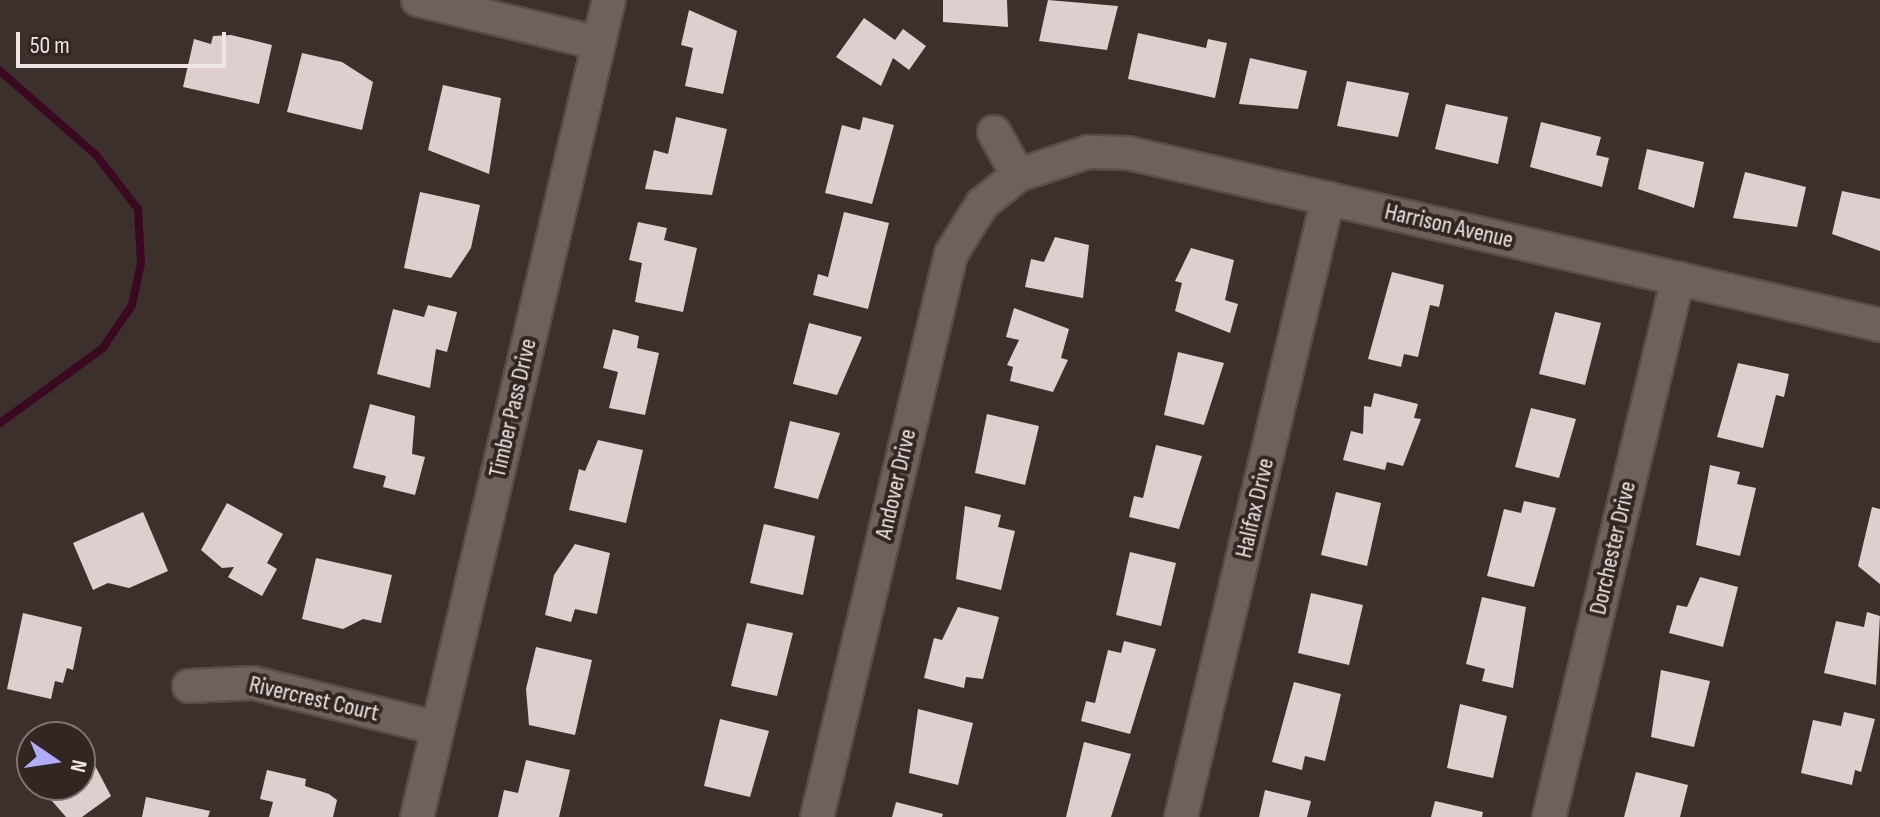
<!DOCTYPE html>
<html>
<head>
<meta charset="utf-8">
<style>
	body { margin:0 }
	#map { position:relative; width:1880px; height:817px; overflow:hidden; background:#3b302b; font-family:"Sofia Sans Condensed",sans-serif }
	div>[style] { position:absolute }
	.stream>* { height:8px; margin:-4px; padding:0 4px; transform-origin:4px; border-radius:4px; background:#3a0821 }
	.building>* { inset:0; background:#decece }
	.roads { filter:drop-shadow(2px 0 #574d4a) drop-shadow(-2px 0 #574d4a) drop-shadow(0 2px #574d4a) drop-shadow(0 -2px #574d4a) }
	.minor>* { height:32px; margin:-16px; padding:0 16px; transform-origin:16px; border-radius:16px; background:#6e615c }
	span { translate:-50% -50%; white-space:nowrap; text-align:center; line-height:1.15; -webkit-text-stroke:8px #312622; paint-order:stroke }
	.street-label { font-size:24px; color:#eee6e4 }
	.north { position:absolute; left:16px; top:721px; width:80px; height:80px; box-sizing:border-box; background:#312622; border:2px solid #7d7370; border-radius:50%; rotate:103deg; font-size:22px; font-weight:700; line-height:32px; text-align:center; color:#eee6e4 }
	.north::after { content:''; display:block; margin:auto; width:28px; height:36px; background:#b0aefa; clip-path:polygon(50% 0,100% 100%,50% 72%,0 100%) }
	.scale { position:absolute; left:16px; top:32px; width:210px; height:36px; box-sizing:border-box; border:4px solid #eee6e4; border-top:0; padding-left:10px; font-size:24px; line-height:28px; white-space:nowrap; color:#eee6e4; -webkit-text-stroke:6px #312622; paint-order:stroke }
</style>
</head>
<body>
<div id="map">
	<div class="stream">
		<i style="left:0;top:71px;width:128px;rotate:41.2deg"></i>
		<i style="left:96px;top:155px;width:68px;rotate:52.1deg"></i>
		<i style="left:138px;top:209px;width:54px;rotate:86.8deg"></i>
		<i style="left:141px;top:263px;width:43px;rotate:102.1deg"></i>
		<i style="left:132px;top:305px;width:52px;rotate:124deg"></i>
		<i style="left:103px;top:348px;width:127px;rotate:143.9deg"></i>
	</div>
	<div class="building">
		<i style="clip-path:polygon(943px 0,1007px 0,1008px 27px,943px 22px)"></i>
		<i style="clip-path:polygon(1048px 0,1118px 6px,1107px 50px,1039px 41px)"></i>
		<i style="clip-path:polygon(689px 10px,737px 31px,723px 94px,685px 86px,693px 48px,681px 45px)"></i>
		<i style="clip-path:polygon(864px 18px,895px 40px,903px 29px,926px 46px,909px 70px,893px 58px,881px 86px,836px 57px)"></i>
		<i style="clip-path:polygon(1138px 33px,1206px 48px,1208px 39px,1227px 43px,1215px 98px,1128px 79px)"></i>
		<i style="clip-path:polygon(231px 35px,272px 45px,259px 104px,183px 87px,194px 39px,211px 44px,213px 36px)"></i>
		<i style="clip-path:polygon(302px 53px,342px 62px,373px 82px,362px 130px,287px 112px)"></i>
		<i style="clip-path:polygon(1250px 58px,1307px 71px,1298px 109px,1239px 104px)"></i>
		<i style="clip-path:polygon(1347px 81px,1409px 93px,1398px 137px,1337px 126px)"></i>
		<i style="clip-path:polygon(443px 85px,501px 98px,489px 174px,428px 150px)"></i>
		<i style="clip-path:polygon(1446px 104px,1508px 117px,1498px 164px,1435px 149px)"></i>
		<i style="clip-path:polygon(676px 117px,727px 129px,712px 195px,645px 189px,654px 150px,668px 154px)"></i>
		<i style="clip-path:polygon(863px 117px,894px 125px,872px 204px,825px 193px,842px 125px,860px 130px)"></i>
		<i style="clip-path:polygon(1541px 122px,1601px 137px,1596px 155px,1609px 158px,1602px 187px,1530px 167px)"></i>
		<i style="clip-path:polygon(1647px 149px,1704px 162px,1694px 208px,1638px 189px)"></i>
		<i style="clip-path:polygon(1745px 172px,1806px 187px,1797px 227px,1733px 218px)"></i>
		<i style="clip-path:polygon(1842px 191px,1880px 199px,1880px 251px,1832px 234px)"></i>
		<i style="clip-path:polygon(420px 192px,480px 205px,471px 248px,451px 278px,404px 268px)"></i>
		<i style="clip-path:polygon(844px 212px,889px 223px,868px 309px,813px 295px,818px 274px,828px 277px)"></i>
		<i style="clip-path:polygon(638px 222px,667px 228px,664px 240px,697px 248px,683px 312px,635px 302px,642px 263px,629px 260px)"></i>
		<i style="clip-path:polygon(1055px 237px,1089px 245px,1083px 298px,1025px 287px,1031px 259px,1044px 262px)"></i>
		<i style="clip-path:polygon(1191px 248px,1234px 260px,1225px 300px,1238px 304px,1230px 333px,1175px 311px,1182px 283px,1175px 281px)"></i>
		<i style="clip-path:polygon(1392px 272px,1444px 285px,1439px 307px,1430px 305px,1418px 357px,1404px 354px,1401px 367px,1368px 359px)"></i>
		<i style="clip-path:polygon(428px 305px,457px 312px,447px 352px,436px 349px,430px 388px,377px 374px,393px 309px,424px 317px)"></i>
		<i style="clip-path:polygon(1014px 308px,1069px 329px,1061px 358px,1068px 360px,1053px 392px,1010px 381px,1013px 367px,1007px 365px,1019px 340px,1006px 337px)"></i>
		<i style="clip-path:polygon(1555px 312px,1601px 323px,1585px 385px,1539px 374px)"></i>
		<i style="clip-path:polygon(809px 323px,862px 337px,837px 395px,793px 384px)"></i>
		<i style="clip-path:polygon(613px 329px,639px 336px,637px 348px,659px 353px,645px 415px,609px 408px,618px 372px,603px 368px)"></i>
		<i style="clip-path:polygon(1178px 352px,1224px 363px,1204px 425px,1164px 415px)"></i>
		<i style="clip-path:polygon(1738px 363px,1789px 374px,1784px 397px,1776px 395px,1763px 448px,1717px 437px)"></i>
		<i style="clip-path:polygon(1374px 393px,1418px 404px,1414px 418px,1421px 419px,1403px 466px,1387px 462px,1385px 470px,1343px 460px,1351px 431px,1363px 434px,1364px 406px,1371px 407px)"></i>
		<i style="clip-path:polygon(370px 404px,415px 416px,412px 454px,425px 457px,415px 495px,383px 487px,386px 476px,353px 468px)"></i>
		<i style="clip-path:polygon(1531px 408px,1576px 419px,1559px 478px,1515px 467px)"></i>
		<i style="clip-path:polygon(987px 414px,1039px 426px,1025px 485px,975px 473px)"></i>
		<i style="clip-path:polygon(790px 421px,840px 433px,818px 499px,774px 488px)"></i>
		<i style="clip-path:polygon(598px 440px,643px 450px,626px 523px,569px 510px,579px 469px,585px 471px)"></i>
		<i style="clip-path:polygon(1156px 445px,1202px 456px,1179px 529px,1129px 517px,1134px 496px,1143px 498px)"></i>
		<i style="clip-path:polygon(1710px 465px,1740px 472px,1737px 484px,1756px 488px,1740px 556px,1696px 545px)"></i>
		<i style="clip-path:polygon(1336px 492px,1381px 503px,1367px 566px,1321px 555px)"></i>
		<i style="clip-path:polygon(1524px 501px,1556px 508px,1534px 587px,1487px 576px,1504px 509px,1521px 513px)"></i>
		<i style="clip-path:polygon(227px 503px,283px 534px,267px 563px,277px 569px,262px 596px,228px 577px,234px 567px,222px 568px,201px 550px)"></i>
		<i style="clip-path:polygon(965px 506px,1001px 515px,998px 527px,1015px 531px,1001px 590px,956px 579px)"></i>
		<i style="clip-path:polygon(1872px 507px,1880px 509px,1880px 584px,1858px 566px)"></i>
		<i style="clip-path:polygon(143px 512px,168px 571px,129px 588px,108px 583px,93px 590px,73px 543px)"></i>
		<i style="clip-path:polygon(764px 524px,815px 536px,803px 595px,750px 583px)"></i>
		<i style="clip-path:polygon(575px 544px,610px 553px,597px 614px,575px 609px,571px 622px,545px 615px,554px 575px)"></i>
		<i style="clip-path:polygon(1130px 552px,1176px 563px,1161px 626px,1116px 615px)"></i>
		<i style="clip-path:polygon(316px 558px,392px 575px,381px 623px,363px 619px,343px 629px,302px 619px)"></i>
		<i style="clip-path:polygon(1700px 577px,1738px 587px,1723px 647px,1669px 633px,1677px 605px,1687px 607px)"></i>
		<i style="clip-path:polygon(1311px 593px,1363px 605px,1349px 665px,1298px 653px)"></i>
		<i style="clip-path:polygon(1482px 597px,1526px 607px,1513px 688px,1482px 681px,1485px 669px,1466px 664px)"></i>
		<i style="clip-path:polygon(958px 607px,999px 617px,983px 679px,966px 677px,964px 688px,924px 678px,934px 638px,942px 640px)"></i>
		<i style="clip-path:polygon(1867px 612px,1880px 616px,1876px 685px,1824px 673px,1836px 621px,1864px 627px)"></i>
		<i style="clip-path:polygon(23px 613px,82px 627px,73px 670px,67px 668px,63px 683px,55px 681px,51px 699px,7px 689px)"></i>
		<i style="clip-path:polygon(747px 623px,793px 633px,777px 696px,731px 686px)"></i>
		<i style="clip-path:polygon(1124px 641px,1156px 649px,1130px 734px,1081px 721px,1086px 701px,1095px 703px,1108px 650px,1121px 653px)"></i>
		<i style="clip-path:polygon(536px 647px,592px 660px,575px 735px,529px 725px,526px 689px)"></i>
		<i style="clip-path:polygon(1661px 670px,1710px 681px,1694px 747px,1651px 737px)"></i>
		<i style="clip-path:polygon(1294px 682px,1341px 694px,1325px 761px,1305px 756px,1302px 770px,1272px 762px)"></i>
		<i style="clip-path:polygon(1460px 704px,1507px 716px,1493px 778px,1447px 768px)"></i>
		<i style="clip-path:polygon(918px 709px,973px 723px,958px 785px,909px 773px)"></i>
		<i style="clip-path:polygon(1844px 712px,1875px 719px,1861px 772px,1855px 770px,1852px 785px,1801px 773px,1813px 720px,1841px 726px)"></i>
		<i style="clip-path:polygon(720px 719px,769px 731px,750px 797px,704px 786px)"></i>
		<i style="clip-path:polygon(80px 737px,111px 796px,82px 817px,66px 817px,38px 785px,80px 785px)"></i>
		<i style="clip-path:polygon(1084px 742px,1131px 754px,1111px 817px,1066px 817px)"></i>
		<i style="clip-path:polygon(526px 760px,570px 770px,559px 817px,498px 817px,504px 790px,518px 793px)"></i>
		<i style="clip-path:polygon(267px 770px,306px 779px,305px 786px,329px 794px,337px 800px,333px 817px,269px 817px,273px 802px,260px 799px)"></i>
		<i style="clip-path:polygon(1636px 772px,1688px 785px,1680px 817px,1624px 817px)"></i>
		<i style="clip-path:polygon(1265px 790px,1311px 801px,1307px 817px,1259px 817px)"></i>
		<i style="clip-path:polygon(146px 797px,210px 811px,208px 817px,142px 817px)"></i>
		<i style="clip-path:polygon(1435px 801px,1483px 812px,1482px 817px,1431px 817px)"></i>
		<i style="clip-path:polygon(896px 802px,943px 814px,942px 817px,892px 817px)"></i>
	</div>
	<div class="roads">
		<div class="minor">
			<i style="left:418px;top:0;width:186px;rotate:13.4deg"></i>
			<i style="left:994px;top:132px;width:49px;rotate:60.8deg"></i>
			<i style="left:189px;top:686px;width:64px;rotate:-2.7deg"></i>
			<i style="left:253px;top:683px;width:190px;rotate:13.7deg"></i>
			<i style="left:417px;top:817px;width:839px;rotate:-76.78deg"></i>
			<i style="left:817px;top:817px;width:579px;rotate:-76.61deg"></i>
			<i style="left:951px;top:254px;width:59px;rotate:-58.2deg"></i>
			<i style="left:982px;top:204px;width:46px;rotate:-38.9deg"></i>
			<i style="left:1018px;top:175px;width:74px;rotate:-18.2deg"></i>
			<i style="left:1088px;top:152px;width:40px;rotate:1.4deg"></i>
			<i style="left:1128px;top:153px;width:771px;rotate:12.88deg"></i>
			<i style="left:1181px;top:817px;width:636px;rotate:-76.64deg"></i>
			<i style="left:1549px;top:817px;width:554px;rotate:-76.54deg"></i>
		</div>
	</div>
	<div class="street-label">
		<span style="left:1449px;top:226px;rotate:13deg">Harrison Avenue</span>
		<span style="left:513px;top:408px;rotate:-77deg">Timber Pass Drive</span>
		<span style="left:896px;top:484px;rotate:-77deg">Andover Drive</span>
		<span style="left:1255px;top:508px;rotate:-77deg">Halifax Drive</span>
		<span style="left:1613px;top:548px;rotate:-77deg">Dorchester Drive</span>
		<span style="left:314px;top:699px;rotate:13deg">Rivercrest Court</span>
	</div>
	<div class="north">N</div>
	<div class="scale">50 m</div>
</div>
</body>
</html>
